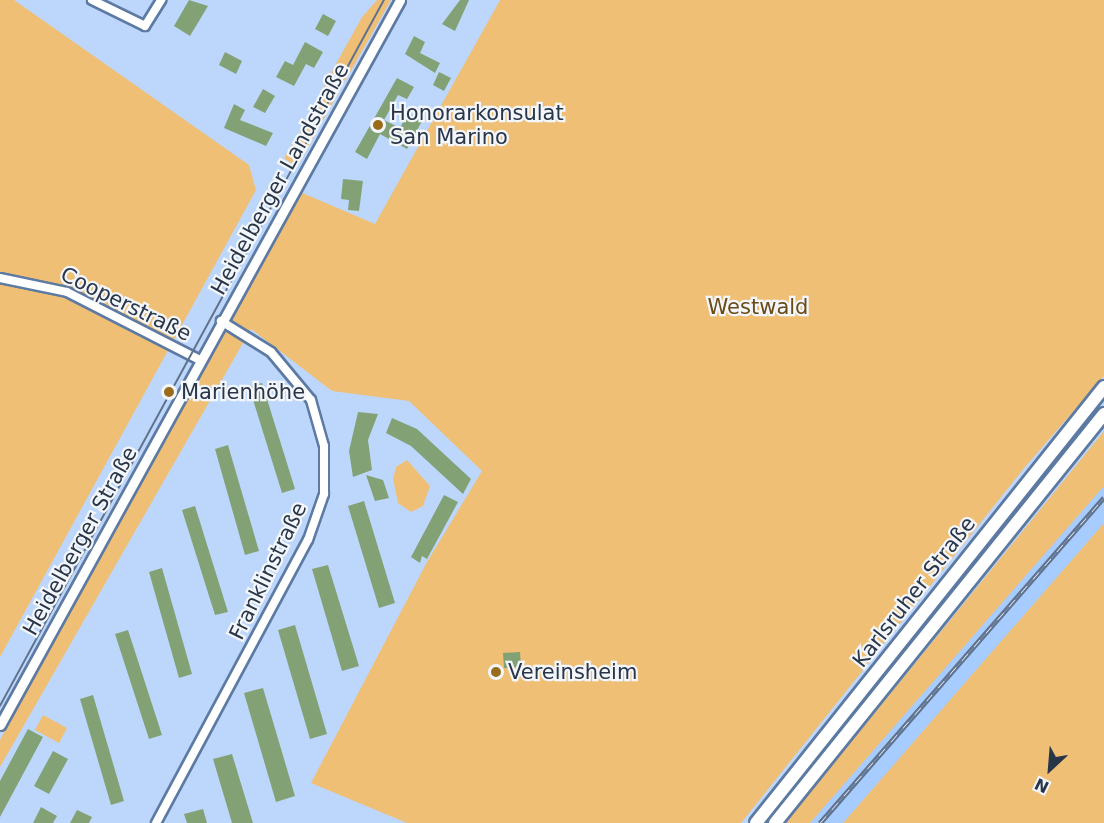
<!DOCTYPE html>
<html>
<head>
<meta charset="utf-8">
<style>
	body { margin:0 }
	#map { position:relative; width:1104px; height:823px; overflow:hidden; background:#bdd7fc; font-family:"DejaVu Sans",sans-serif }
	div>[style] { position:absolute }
	.built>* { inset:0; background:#a7ccff }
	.green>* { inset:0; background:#efbf75 }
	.building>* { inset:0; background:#82a276 }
	.roads { filter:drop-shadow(2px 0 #5c7aa3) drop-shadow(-2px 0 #5c7aa3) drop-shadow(0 2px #5c7aa3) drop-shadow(0 -2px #5c7aa3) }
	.minor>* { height:8px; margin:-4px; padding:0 4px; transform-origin:4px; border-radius:4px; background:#fff }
	.tertiary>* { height:9px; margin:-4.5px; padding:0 4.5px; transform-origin:4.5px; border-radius:4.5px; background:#fff }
	.primary>* { height:12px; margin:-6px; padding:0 6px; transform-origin:6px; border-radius:6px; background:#fff }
	.tram>* { height:1.5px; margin:-0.75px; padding:0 0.75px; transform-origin:0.75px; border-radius:0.75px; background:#60728b }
	.rail>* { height:5px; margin-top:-2.5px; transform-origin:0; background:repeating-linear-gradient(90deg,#f3f6fb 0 9px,#60728b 0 18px); box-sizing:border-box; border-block:2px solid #60728b }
	.dots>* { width:16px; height:16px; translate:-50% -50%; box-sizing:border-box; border:3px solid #f3f6fb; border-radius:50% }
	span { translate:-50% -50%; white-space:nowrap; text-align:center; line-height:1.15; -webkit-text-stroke:4.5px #f3f6fb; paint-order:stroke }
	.poi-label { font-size:21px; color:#293648 }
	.left { translate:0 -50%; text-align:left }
	.street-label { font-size:21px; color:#293648 }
	.park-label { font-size:21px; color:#6a4b16 }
	.north { position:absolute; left:1020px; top:739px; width:60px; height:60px; -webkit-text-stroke:4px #f3f6fb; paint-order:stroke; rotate:206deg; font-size:16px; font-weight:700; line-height:24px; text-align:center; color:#293648 }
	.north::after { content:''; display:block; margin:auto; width:21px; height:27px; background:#293648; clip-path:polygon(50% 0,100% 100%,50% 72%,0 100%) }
</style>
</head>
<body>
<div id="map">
	<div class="built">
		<i style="clip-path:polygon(1104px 455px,1104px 574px,894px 823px,798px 823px)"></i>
	</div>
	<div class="green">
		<i style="clip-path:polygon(0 0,14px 0,249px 165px,256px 190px,0 657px)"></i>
		<i style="clip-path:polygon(377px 0,391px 0,345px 81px,331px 73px,362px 17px)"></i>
		<i style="clip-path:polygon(500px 0,1104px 0,1104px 376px,1025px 467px,741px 823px,407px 823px,311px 783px,427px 562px,482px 471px,409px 401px,332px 391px,251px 329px,0 767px,0 740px,300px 192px,375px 224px)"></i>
		<i style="clip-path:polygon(326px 83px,340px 90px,321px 123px,308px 116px)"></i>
		<i style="clip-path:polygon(308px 121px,318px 129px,297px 167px,284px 158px)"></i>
		<i style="clip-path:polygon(1104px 431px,1104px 486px,810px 823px,785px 823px)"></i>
		<i style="clip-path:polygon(407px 460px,430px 486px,423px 506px,411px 512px,398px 503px,393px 479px,396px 467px)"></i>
		<i style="clip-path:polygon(1104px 523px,1104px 823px,843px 823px)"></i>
		<i style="clip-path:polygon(43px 715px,67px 728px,59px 743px,35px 730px)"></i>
	</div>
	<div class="building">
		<i style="clip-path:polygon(189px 0,208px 6px,190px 36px,174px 26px)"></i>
		<i style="clip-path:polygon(460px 0,469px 0,455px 31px,442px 24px)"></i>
		<i style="clip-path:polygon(323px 14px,336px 21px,328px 36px,315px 29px)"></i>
		<i style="clip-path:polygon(414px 36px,425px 42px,420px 53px,440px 63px,435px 73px,405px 54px)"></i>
		<i style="clip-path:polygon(305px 42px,323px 52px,314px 68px,306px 64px,294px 86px,276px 77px,285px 61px,293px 65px)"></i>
		<i style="clip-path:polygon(225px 52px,242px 61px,236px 74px,219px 65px)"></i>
		<i style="clip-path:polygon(439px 72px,451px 78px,444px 91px,433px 85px)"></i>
		<i style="clip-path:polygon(397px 78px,414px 87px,407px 99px,398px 95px,384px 120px,400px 128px,408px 113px,422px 121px,407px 149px,380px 134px,367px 159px,355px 152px)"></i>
		<i style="clip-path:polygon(263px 89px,275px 96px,265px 113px,253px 107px)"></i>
		<i style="clip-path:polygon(234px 104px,245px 110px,240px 120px,273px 133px,266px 146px,224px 128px)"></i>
		<i style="clip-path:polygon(343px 179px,363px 181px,359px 211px,348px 210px,349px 200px,341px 199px)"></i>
		<i style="clip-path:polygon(262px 383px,295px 489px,282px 493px,249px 387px)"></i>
		<i style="clip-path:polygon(358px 412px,378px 414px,368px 440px,372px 470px,353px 477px,349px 451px)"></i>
		<i style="clip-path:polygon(392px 418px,417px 429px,471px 479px,463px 494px,411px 446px,386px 433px)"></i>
		<i style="clip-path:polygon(228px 445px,259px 551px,245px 555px,215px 449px)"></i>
		<i style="clip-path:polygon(366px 475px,383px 480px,389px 498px,375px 501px)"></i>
		<i style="clip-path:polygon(444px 495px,458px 502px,427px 559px,422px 556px,420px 563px,411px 557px)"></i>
		<i style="clip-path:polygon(364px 501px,395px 603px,379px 608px,348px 506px)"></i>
		<i style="clip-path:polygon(195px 506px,228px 612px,215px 615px,182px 510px)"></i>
		<i style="clip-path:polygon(328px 565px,359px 666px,342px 671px,312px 569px)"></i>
		<i style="clip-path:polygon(162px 568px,192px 674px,179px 678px,149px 572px)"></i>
		<i style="clip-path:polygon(295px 625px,327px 734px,310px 739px,278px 630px)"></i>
		<i style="clip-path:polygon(128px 630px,162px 735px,149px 739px,115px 634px)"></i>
		<i style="clip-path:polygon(520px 652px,521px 667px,504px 668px,503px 653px)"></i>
		<i style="clip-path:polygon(263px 688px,295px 796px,276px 802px,244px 693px)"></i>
		<i style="clip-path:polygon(93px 695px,124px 801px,111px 805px,80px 699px)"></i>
		<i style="clip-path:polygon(28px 729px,43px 737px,0 817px,0 781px)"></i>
		<i style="clip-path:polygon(53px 751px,68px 759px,49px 794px,34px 786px)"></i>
		<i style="clip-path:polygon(232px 754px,253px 823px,232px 823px,213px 759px)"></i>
		<i style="clip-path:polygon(41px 807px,57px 816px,53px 823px,33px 823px)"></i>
		<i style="clip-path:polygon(203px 809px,207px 823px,187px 823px,184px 814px)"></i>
		<i style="clip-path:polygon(77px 810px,92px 817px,89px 823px,70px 823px)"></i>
	</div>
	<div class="roads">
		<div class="minor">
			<i style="left:92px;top:0;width:59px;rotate:26.1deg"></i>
			<i style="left:145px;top:26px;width:31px;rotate:-58deg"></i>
			<i style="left:0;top:278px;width:68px;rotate:11.8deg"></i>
			<i style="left:67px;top:292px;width:149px;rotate:27.1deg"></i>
			<i style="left:156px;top:823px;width:321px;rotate:-61.8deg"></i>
			<i style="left:308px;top:540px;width:49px;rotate:-70.8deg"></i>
			<i style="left:324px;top:494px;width:48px;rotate:-90deg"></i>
			<i style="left:324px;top:446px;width:48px;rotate:-105.8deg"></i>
			<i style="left:311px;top:400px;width:62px;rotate:-129.8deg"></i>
			<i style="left:271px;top:352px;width:59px;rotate:-148.2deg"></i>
		</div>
		<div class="tertiary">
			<i style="left:0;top:725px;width:828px;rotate:-61.11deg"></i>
		</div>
		<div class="primary">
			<i style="left:756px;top:823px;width:558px;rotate:-51.4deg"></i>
			<i style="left:775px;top:823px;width:525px;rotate:-51.19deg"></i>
		</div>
	</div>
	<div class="tram">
		<i style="left:0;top:706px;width:804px;rotate:-61.46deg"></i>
	</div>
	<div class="rail">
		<i style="left:820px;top:823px;width:432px;rotate:-48.9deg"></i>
	</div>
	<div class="dots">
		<i style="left:378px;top:125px;background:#996c1b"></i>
		<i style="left:169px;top:392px;background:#996c1b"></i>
		<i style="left:496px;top:672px;background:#996c1b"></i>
	</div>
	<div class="poi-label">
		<span class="left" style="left:390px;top:125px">Honorarkonsulat<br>San Marino</span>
		<span class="left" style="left:181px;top:392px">Marienhöhe</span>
		<span class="left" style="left:508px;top:672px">Vereinsheim</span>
	</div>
	<div class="street-label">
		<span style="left:280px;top:179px;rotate:-61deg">Heidelberger Landstraße</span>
		<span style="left:126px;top:304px;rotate:26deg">Cooperstraße</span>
		<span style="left:80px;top:541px;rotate:-61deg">Heidelberger Straße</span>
		<span style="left:268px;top:571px;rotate:-64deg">Franklinstraße</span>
		<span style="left:914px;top:592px;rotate:-52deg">Karlsruher Straße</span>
	</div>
	<div class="park-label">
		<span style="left:758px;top:307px">Westwald</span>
	</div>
	<div class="north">N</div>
</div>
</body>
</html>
